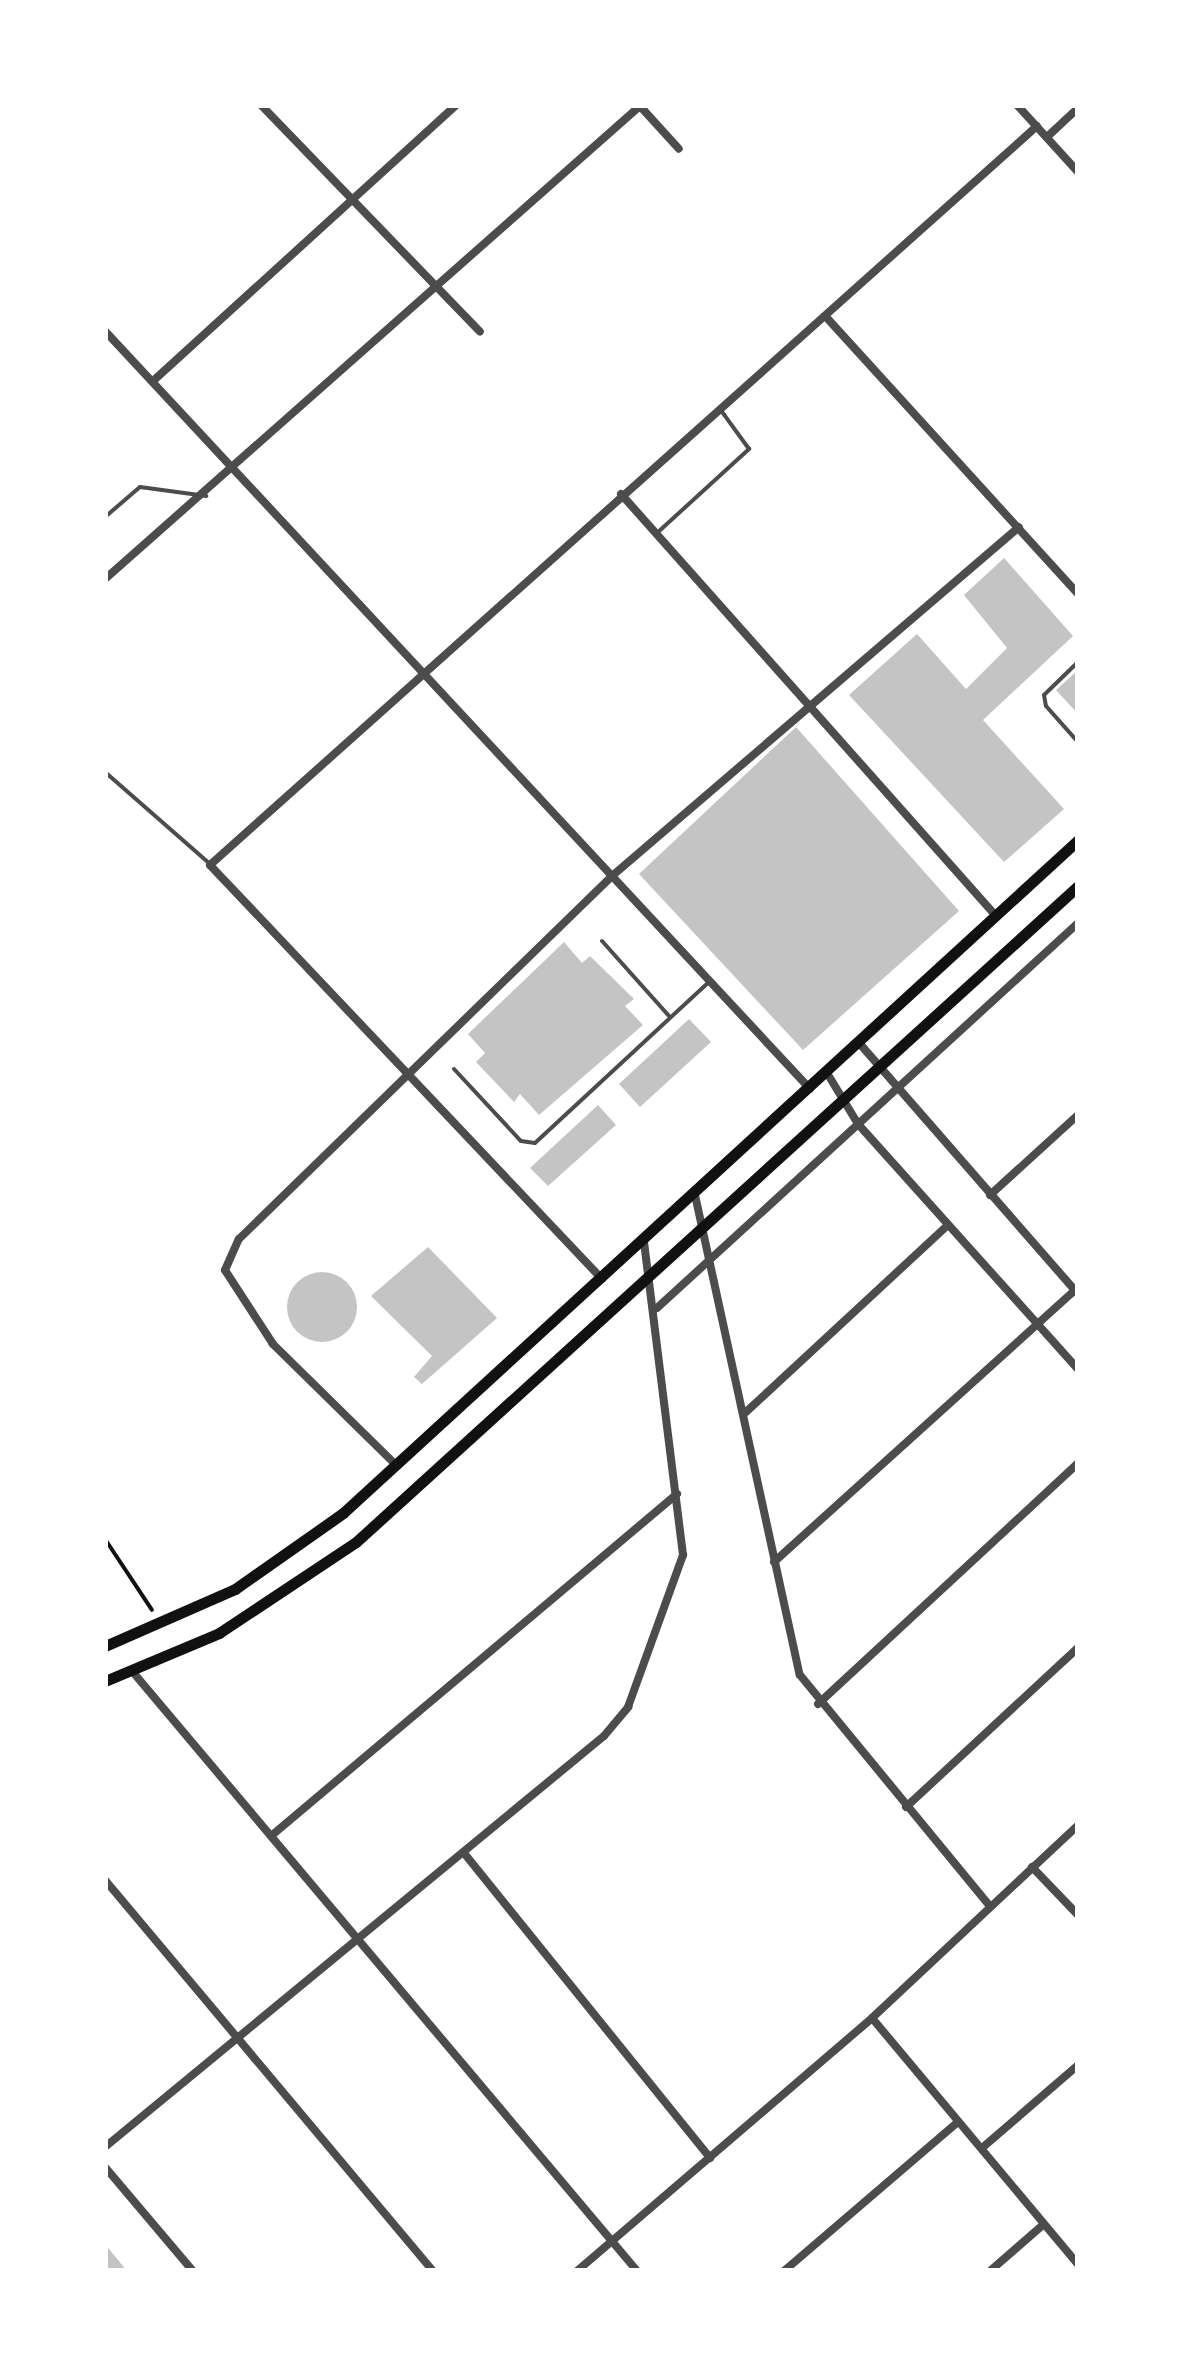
<!DOCTYPE html>
<html>
<head>
<meta charset="utf-8">
<style>
	body { margin:0 }
	#map { position:relative; width:1183px; height:2376px; overflow:hidden; background:#fff; font-family:"Roboto Condensed",sans-serif }
	div>[style] { position:absolute }
	.building>* { inset:0; background:#c4c4c4 }
	.round { border-radius:50% }
	.path>* { height:4px; margin:-2px; padding:0 2px; transform-origin:2px; border-radius:2px; background:#111 }
	.service>* { height:4px; margin:-2px; padding:0 2px; transform-origin:2px; border-radius:2px; background:#4c4c4c }
	.minor>* { height:8px; margin:-4px; padding:0 4px; transform-origin:4px; border-radius:4px; background:#4c4c4c }
	.secondary>* { height:11px; margin:-5.5px; padding:0 5.5px; transform-origin:5.5px; border-radius:5.5px; background:#111 }
	span { translate:-50% -50%; white-space:nowrap; text-align:center; line-height:1.15; -webkit-text-stroke:10px #fff; paint-order:stroke }
	.frame { position:absolute; inset:0; border:108px solid #fff; pointer-events:none }
</style>
</head>
<body>
<div id="map">
	<div class="building">
		<i style="clip-path:polygon(1004px 558px,1073px 636px,983px 720px,1064px 809px,1004px 862px,849px 695px,917px 634px,966px 689px,1007px 648px,964px 595px)"></i>
		<i style="clip-path:polygon(1078px 670px,1078px 714px,1056px 690px)"></i>
		<i style="clip-path:polygon(796px 727px,959px 911px,803px 1050px,639px 874px)"></i>
		<i style="clip-path:polygon(564px 942px,582px 963px,590px 956px,634px 999px,625px 1006px,643px 1025px,539px 1115px,520px 1094px,514px 1102px,476px 1062px,485px 1053px,468px 1034px)"></i>
		<i style="clip-path:polygon(689px 1019px,711px 1042px,640px 1107px,619px 1084px)"></i>
		<i style="clip-path:polygon(598px 1105px,616px 1125px,548px 1186px,530px 1168px)"></i>
		<i style="clip-path:polygon(428px 1247px,497px 1318px,422px 1384px,414px 1377px,432px 1356px,371px 1296px)"></i>
		<i class="round" style="left:287px;top:1272px;width:70px;height:70px"></i>
		<i style="clip-path:polygon(105px 2244px,127px 2271px,105px 2271px)"></i>
	</div>
	<div class="path">
		<i style="left:105px;top:1539px;width:85px;rotate:56.5deg"></i>
	</div>
	<div class="service">
		<i style="left:105px;top:517px;width:46px;rotate:-40.6deg"></i>
		<i style="left:140px;top:487px;width:67px;rotate:7.8deg"></i>
		<i style="left:657px;top:533px;width:125px;rotate:-42.4deg"></i>
		<i style="left:749px;top:449px;width:49px;rotate:-125.9deg"></i>
		<i style="left:1078px;top:662px;width:47px;rotate:135.9deg"></i>
		<i style="left:1044px;top:695px;width:11px;rotate:80deg"></i>
		<i style="left:1046px;top:706px;width:48px;rotate:48.4deg"></i>
		<i style="left:105px;top:772px;width:140px;rotate:41.2deg"></i>
		<i style="left:602px;top:941px;width:102px;rotate:48.2deg"></i>
		<i style="left:454px;top:1069px;width:98px;rotate:47.1deg"></i>
		<i style="left:521px;top:1141px;width:14px;rotate:8deg"></i>
		<i style="left:535px;top:1143px;width:237px;rotate:-42.8deg"></i>
	</div>
	<div class="minor">
		<i style="left:261px;top:105px;width:315px;rotate:46deg"></i>
		<i style="left:639px;top:105px;width:59px;rotate:47.7deg"></i>
		<i style="left:1017px;top:105px;width:91px;rotate:47.7deg"></i>
		<i style="left:1047px;top:137px;width:42px;rotate:-43.1deg"></i>
		<i style="left:827px;top:318px;width:373px;rotate:47.7deg"></i>
		<i style="left:105px;top:331px;width:1035px;rotate:47.07deg"></i>
		<i style="left:153px;top:381px;width:410px;rotate:-42.3deg"></i>
		<i style="left:621px;top:494px;width:565px;rotate:48.37deg"></i>
		<i style="left:105px;top:579px;width:716px;rotate:-41.49deg"></i>
		<i style="left:860px;top:1044px;width:332px;rotate:48.9deg"></i>
		<i style="left:827px;top:1073px;width:60px;rotate:58.7deg"></i>
		<i style="left:858px;top:1124px;width:329px;rotate:48.1deg"></i>
		<i style="left:695px;top:1195px;width:491px;rotate:77.7deg"></i>
		<i style="left:800px;top:1675px;width:298px;rotate:50.6deg"></i>
		<i style="left:990px;top:1195px;width:119px;rotate:-42.3deg"></i>
		<i style="left:602px;top:1279px;width:570px;rotate:-133.44deg"></i>
		<i style="left:210px;top:865px;width:1109px;rotate:-41.78deg"></i>
		<i style="left:657px;top:1308px;width:570px;rotate:-42.44deg"></i>
		<i style="left:746px;top:1412px;width:275px;rotate:-42.8deg"></i>
		<i style="left:396px;top:1465px;width:173px;rotate:-135.5deg"></i>
		<i style="left:273px;top:1344px;width:88px;rotate:-123deg"></i>
		<i style="left:225px;top:1270px;width:34px;rotate:-66deg"></i>
		<i style="left:239px;top:1239px;width:520px;rotate:-44.22deg"></i>
		<i style="left:612px;top:876px;width:536px;rotate:-40.61deg"></i>
		<i style="left:774px;top:1562px;width:410px;rotate:-42.1deg"></i>
		<i style="left:132px;top:1671px;width:784px;rotate:49.91deg"></i>
		<i style="left:818px;top:1704px;width:355px;rotate:-42.8deg"></i>
		<i style="left:906px;top:1807px;width:234px;rotate:-42.8deg"></i>
		<i style="left:271px;top:1836px;width:531px;rotate:-40.11deg"></i>
		<i style="left:464px;top:1853px;width:392px;rotate:51.1deg"></i>
		<i style="left:1032px;top:1867px;width:66px;rotate:46.2deg"></i>
		<i style="left:105px;top:1880px;width:510px;rotate:50.01deg"></i>
		<i style="left:872px;top:2018px;width:321px;rotate:50.1deg"></i>
		<i style="left:105px;top:2147px;width:646px;rotate:-39.48deg"></i>
		<i style="left:604px;top:1736px;width:38px;rotate:-50deg"></i>
		<i style="left:628px;top:1707px;width:162px;rotate:-70.1deg"></i>
		<i style="left:683px;top:1555px;width:317px;rotate:-97.1deg"></i>
		<i style="left:982px;top:2148px;width:127px;rotate:-40.8deg"></i>
		<i style="left:105px;top:2167px;width:136px;rotate:49.8deg"></i>
		<i style="left:577px;top:2271px;width:389px;rotate:-40.6deg"></i>
		<i style="left:872px;top:2018px;width:282px;rotate:-43.1deg"></i>
		<i style="left:784px;top:2271px;width:229px;rotate:-40.6deg"></i>
		<i style="left:990px;top:2271px;width:70px;rotate:-41deg"></i>
	</div>
	<div class="secondary">
		<i style="left:105px;top:1646px;width:142px;rotate:-23.7deg"></i>
		<i style="left:235px;top:1589px;width:132px;rotate:-35.1deg"></i>
		<i style="left:343px;top:1513px;width:997px;rotate:-42.48deg"></i>
		<i style="left:105px;top:1681px;width:124px;rotate:-22.8deg"></i>
		<i style="left:219px;top:1633px;width:164px;rotate:-33.6deg"></i>
		<i style="left:356px;top:1542px;width:976px;rotate:-42.26deg"></i>
	</div>
	<div class="frame"></div>
</div>
</body>
</html>
